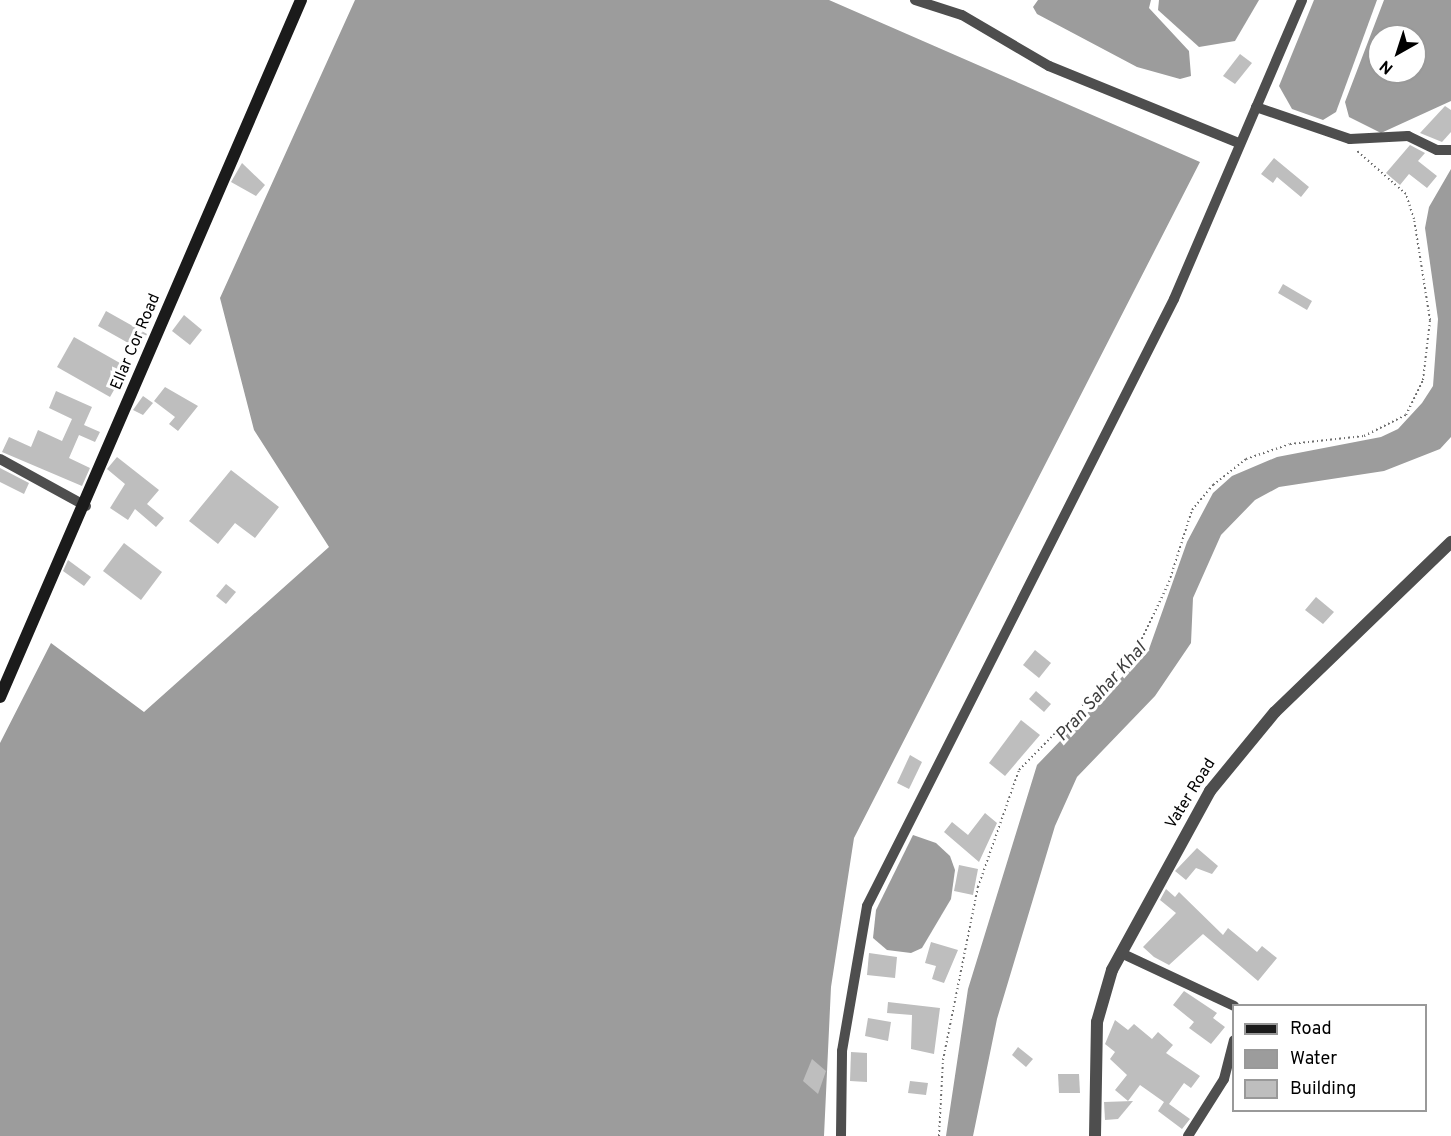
<!DOCTYPE html>
<html>
<head>
<meta charset="utf-8">
<style>
	body { margin:0 }
	#map { position:relative; width:1451px; height:1136px; overflow:hidden; background:#fff; font-family:Overpass,sans-serif }
	div>[style] { position:absolute }
	.water>* { inset:0; background:#9c9c9c }
	.building>* { inset:0; background:#bebebe }
	.path>* { height:2px; margin-top:-1px; transform-origin:0; background:repeating-linear-gradient(90deg,#707070 0 1.5px,transparent 0 4.5px) }
	.minor>* { height:10px; margin:-5px; padding:0 5px; transform-origin:5px; border-radius:5px; background:#4e4e4e }
	.tertiary>* { height:12px; margin:-6px; padding:0 6px; transform-origin:6px; border-radius:6px; background:#4e4e4e }
	.secondary>* { height:12px; margin:-6px; padding:0 6px; transform-origin:6px; border-radius:6px; background:#1b1b1b }
	span { translate:-50% -50%; white-space:nowrap; text-align:center; line-height:1.15; -webkit-text-stroke:6px #fff; paint-order:stroke }
	.street-label { font-size:16px; color:#000 }
	.water-label { font-size:18px; color:#3d3d3d; font-style:italic }
	.legend { position:absolute; left:1232px; top:1004px; width:195px; height:108px; box-sizing:border-box; background:#fff; border:2px solid #999; margin:0; padding:8px 10px; list-style:none; font-size:18px; color:#000 }
	.legend li { display:flex; align-items:center; gap:12px; height:30px }
	.legend b { width:30px; border:2px solid #999 }
	.north { position:absolute; left:1367px; top:24px; width:60px; height:60px; box-sizing:border-box; background:#fff; border:2px solid #999; border-radius:50%; rotate:219deg; font-size:16px; font-weight:700; line-height:24px; text-align:center; color:#000 }
	.north::after { content:''; display:block; margin:auto; width:21px; height:27px; background:#000; clip-path:polygon(50% 0,100% 100%,50% 72%,0 100%) }
</style>
</head>
<body>
<div id="map">
	<div class="water">
		<i style="clip-path:polygon(355px 0,829px 0,1200px 162px,854px 838px,831px 987px,824px 1136px,0 1136px,0 743px,51px 643px,144px 712px,329px 547px,254px 430px,220px 298px)"></i>
		<i style="clip-path:polygon(1038px 0,1151px 0,1149px 8px,1189px 51px,1191px 76px,1180px 79px,1137px 67px,1037px 14px,1033px 7px)"></i>
		<i style="clip-path:polygon(1159px 0,1259px 0,1235px 41px,1199px 47px,1158px 10px)"></i>
		<i style="clip-path:polygon(1314px 0,1377px 0,1336px 112px,1323px 120px,1292px 109px,1279px 86px)"></i>
		<i style="clip-path:polygon(evenodd,1384px 0,1451px 0,1451px 101px,1381px 133px,1349px 117px,1345px 102px,1384px 0,1379px 36px,1415px 36px,1415px 72px,1379px 72px,1379px 36px)"></i>
		<i style="clip-path:polygon(1451px 169px,1451px 437px,1440px 449px,1384px 471px,1279px 487px,1255px 500px,1221px 535px,1193px 598px,1191px 643px,1155px 696px,1077px 777px,1055px 826px,997px 1019px,973px 1136px,946px 1136px,968px 989px,1037px 765px,1149px 649px,1187px 542px,1213px 493px,1232px 476px,1277px 457px,1381px 437px,1398px 429px,1422px 403px,1433px 386px,1438px 319px,1425px 228px,1429px 207px)"></i>
		<i style="clip-path:polygon(913px 835px,936px 843px,950px 856px,955px 870px,951px 899px,922px 948px,911px 953px,887px 950px,873px 938px,876px 910px)"></i>
	</div>
	<div class="building">
		<i style="clip-path:polygon(1240px 54px,1252px 63px,1235px 84px,1223px 76px)"></i>
		<i style="clip-path:polygon(1445px 106px,1451px 110px,1451px 132px,1442px 142px,1420px 133px)"></i>
		<i style="clip-path:polygon(1410px 145px,1425px 153px,1418px 161px,1437px 176px,1427px 188px,1409px 174px,1400px 185px,1386px 173px)"></i>
		<i style="clip-path:polygon(1274px 158px,1309px 187px,1301px 197px,1277px 177px,1273px 183px,1261px 174px)"></i>
		<i style="clip-path:polygon(242px 163px,265px 185px,256px 196px,231px 182px)"></i>
		<i style="clip-path:polygon(1283px 284px,1312px 301px,1307px 310px,1278px 293px)"></i>
		<i style="clip-path:polygon(106px 311px,147px 334px,139px 349px,98px 326px)"></i>
		<i style="clip-path:polygon(184px 315px,202px 330px,190px 345px,172px 331px)"></i>
		<i style="clip-path:polygon(74px 337px,127px 367px,110px 397px,57px 367px)"></i>
		<i style="clip-path:polygon(165px 387px,198px 406px,178px 431px,169px 424px,175px 417px,154px 401px)"></i>
		<i style="clip-path:polygon(56px 391px,92px 407px,84px 425px,100px 432px,95px 442px,79px 435px,69px 458px,90px 468px,82px 486px,2px 452px,9px 437px,31px 447px,38px 430px,62px 441px,72px 419px,49px 408px)"></i>
		<i style="clip-path:polygon(143px 396px,153px 403px,143px 415px,133px 410px)"></i>
		<i style="clip-path:polygon(117px 457px,159px 490px,147px 504px,164px 518px,156px 527px,135px 509px,128px 520px,110px 508px,125px 484px,107px 469px)"></i>
		<i style="clip-path:polygon(0 468px,29px 483px,24px 494px,0 482px)"></i>
		<i style="clip-path:polygon(231px 470px,279px 507px,255px 538px,235px 523px,218px 544px,189px 521px)"></i>
		<i style="clip-path:polygon(124px 543px,162px 572px,141px 600px,103px 571px)"></i>
		<i style="clip-path:polygon(68px 560px,91px 577px,84px 586px,63px 571px)"></i>
		<i style="clip-path:polygon(226px 584px,236px 592px,226px 604px,216px 596px)"></i>
		<i style="clip-path:polygon(1316px 597px,1334px 612px,1323px 624px,1305px 610px)"></i>
		<i style="clip-path:polygon(1035px 650px,1051px 663px,1039px 678px,1023px 665px)"></i>
		<i style="clip-path:polygon(1036px 691px,1051px 704px,1044px 712px,1029px 699px)"></i>
		<i style="clip-path:polygon(1021px 720px,1040px 735px,1005px 776px,989px 763px)"></i>
		<i style="clip-path:polygon(910px 755px,922px 762px,909px 789px,897px 783px)"></i>
		<i style="clip-path:polygon(985px 813px,997px 823px,979px 862px,944px 832px,952px 822px,968px 835px)"></i>
		<i style="clip-path:polygon(1197px 848px,1218px 866px,1212px 874px,1196px 868px,1186px 880px,1175px 871px)"></i>
		<i style="clip-path:polygon(959px 865px,978px 869px,973px 895px,954px 891px)"></i>
		<i style="clip-path:polygon(1166px 889px,1175px 897px,1179px 892px,1223px 935px,1228px 928px,1257px 952px,1262px 946px,1277px 958px,1258px 981px,1203px 934px,1169px 965px,1154px 957px,1143px 947px,1176px 913px,1160px 900px)"></i>
		<i style="clip-path:polygon(931px 942px,958px 950px,944px 983px,932px 979px,936px 966px,925px 963px)"></i>
		<i style="clip-path:polygon(869px 953px,897px 957px,895px 978px,867px 975px)"></i>
		<i style="clip-path:polygon(1184px 991px,1217px 1013px,1213px 1018px,1225px 1027px,1211px 1044px,1189px 1028px,1194px 1022px,1173px 1005px)"></i>
		<i style="clip-path:polygon(888px 1002px,940px 1008px,934px 1054px,911px 1049px,912px 1015px,887px 1013px)"></i>
		<i style="clip-path:polygon(868px 1018px,891px 1022px,888px 1041px,865px 1036px)"></i>
		<i style="clip-path:polygon(1115px 1020px,1128px 1030px,1134px 1024px,1152px 1039px,1158px 1032px,1173px 1045px,1166px 1053px,1200px 1076px,1191px 1088px,1184px 1083px,1169px 1104px,1190px 1119px,1182px 1129px,1158px 1111px,1164px 1102px,1140px 1085px,1128px 1101px,1115px 1090px,1127px 1075px,1110px 1059px,1115px 1052px,1105px 1044px)"></i>
		<i style="clip-path:polygon(1018px 1047px,1033px 1059px,1026px 1067px,1012px 1055px)"></i>
		<i style="clip-path:polygon(851px 1052px,867px 1053px,867px 1082px,850px 1081px)"></i>
		<i style="clip-path:polygon(812px 1059px,826px 1071px,818px 1094px,803px 1081px)"></i>
		<i style="clip-path:polygon(1058px 1074px,1079px 1074px,1080px 1093px,1059px 1093px)"></i>
		<i style="clip-path:polygon(910px 1081px,928px 1083px,926px 1095px,908px 1093px)"></i>
		<i style="clip-path:polygon(1133px 1101px,1118px 1119px,1105px 1120px,1104px 1102px)"></i>
	</div>
	<div class="path">
		<i style="left:939px;top:1136px;width:76px;rotate:-87deg"></i>
		<i style="left:943px;top:1060px;width:177px;rotate:-78.6deg"></i>
		<i style="left:978px;top:887px;width:124px;rotate:-70.7deg"></i>
		<i style="left:1019px;top:770px;width:167px;rotate:-45.5deg"></i>
		<i style="left:1136px;top:651px;width:76px;rotate:-64.4deg"></i>
		<i style="left:1169px;top:582px;width:76px;rotate:-72.3deg"></i>
		<i style="left:1192px;top:510px;width:33px;rotate:-50deg"></i>
		<i style="left:1213px;top:485px;width:42px;rotate:-38.2deg"></i>
		<i style="left:1246px;top:459px;width:46px;rotate:-18.8deg"></i>
		<i style="left:1290px;top:444px;width:74px;rotate:-6.2deg"></i>
		<i style="left:1364px;top:436px;width:47px;rotate:-26.6deg"></i>
		<i style="left:1406px;top:415px;width:39px;rotate:-64deg"></i>
		<i style="left:1423px;top:380px;width:60px;rotate:-83.3deg"></i>
		<i style="left:1430px;top:320px;width:102px;rotate:-99deg"></i>
		<i style="left:1414px;top:219px;width:26px;rotate:-108deg"></i>
		<i style="left:1406px;top:194px;width:67px;rotate:-138.7deg"></i>
	</div>
	<div class="minor">
		<i style="left:915px;top:0;width:49px;rotate:17.7deg"></i>
		<i style="left:962px;top:15px;width:101px;rotate:30.4deg"></i>
		<i style="left:1049px;top:66px;width:205px;rotate:22.1deg"></i>
		<i style="left:1256px;top:107px;width:99px;rotate:18.8deg"></i>
		<i style="left:1350px;top:139px;width:58px;rotate:-3deg"></i>
		<i style="left:1408px;top:136px;width:32px;rotate:26deg"></i>
		<i style="left:1437px;top:150px;width:14px"></i>
		<i style="left:0;top:459px;width:98px;rotate:28.7deg"></i>
		<i style="left:1121px;top:953px;width:125px;rotate:25.1deg"></i>
		<i style="left:841px;top:1136px;width:85px;rotate:-89.3deg"></i>
		<i style="left:842px;top:1051px;width:147px;rotate:-80.2deg"></i>
		<i style="left:867px;top:906px;width:680px;rotate:-63.17deg"></i>
		<i style="left:1174px;top:299px;width:325px;rotate:-66.8deg"></i>
		<i style="left:1188px;top:1136px;width:67px;rotate:-57.7deg"></i>
		<i style="left:1224px;top:1079px;width:40px;rotate:-75.6deg"></i>
	</div>
	<div class="tertiary">
		<i style="left:1095px;top:1136px;width:114px;rotate:-89deg"></i>
		<i style="left:1097px;top:1022px;width:54px;rotate:-73.9deg"></i>
		<i style="left:1112px;top:970px;width:204px;rotate:-61.3deg"></i>
		<i style="left:1210px;top:791px;width:102px;rotate:-50.6deg"></i>
		<i style="left:1275px;top:712px;width:245px;rotate:-44deg"></i>
	</div>
	<div class="secondary">
		<i style="left:0;top:697px;width:759px;rotate:-66.64deg"></i>
	</div>
	<div class="street-label">
		<span style="left:136px;top:342px;rotate:-67deg">Ellar Cor Road</span>
		<span style="left:1191px;top:794px;rotate:-58deg">Vater Road</span>
	</div>
	<div class="water-label">
		<span style="left:1102px;top:693px;rotate:-48deg">Pran Sahar Khal</span>
	</div>
	<ul class="legend">
	<li><b style="height:8px;background:#1b1b1b"></b>Road</li>
	<li><b style="height:16px;background:#9c9c9c"></b>Water</li>
	<li><b style="height:16px;background:#bebebe"></b>Building</li>
	</ul>
	<div class="north">N</div>
</div>
</body>
</html>
